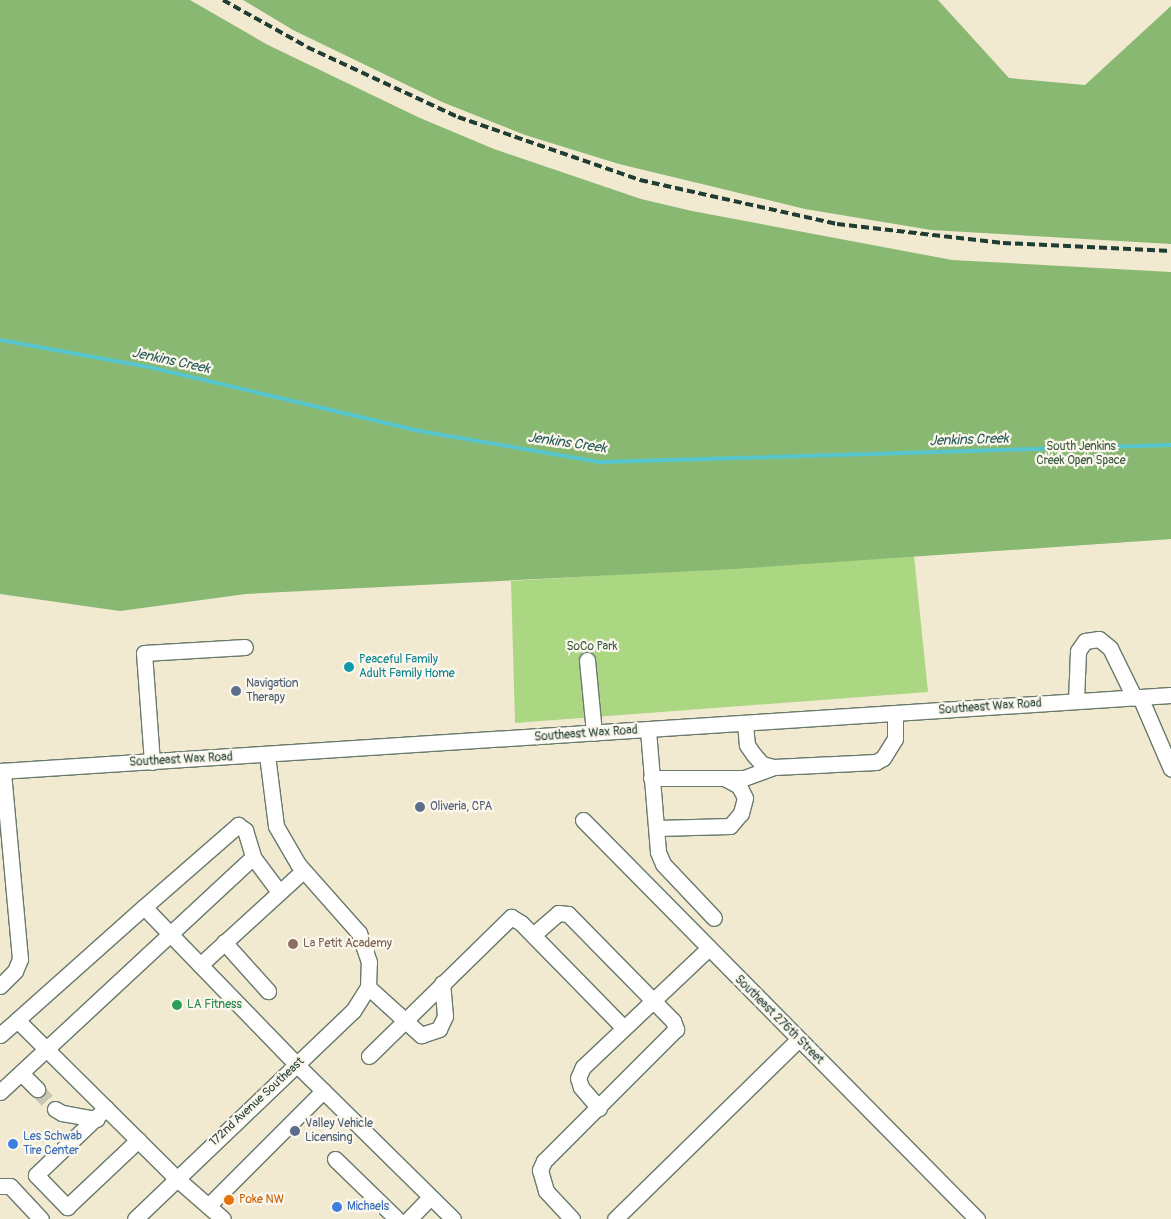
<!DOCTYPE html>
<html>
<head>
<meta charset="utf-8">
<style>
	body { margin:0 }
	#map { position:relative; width:1171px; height:1219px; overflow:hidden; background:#f1ead1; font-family:Pangolin,sans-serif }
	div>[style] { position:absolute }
	.green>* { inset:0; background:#abd783 }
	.forest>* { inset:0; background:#88b871 }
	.stream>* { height:4px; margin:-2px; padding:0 2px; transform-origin:2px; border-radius:2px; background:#57c5cd }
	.minor-tunnel>* { height:15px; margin-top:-7.5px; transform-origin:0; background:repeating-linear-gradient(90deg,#c7c7b2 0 15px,transparent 0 23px) }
	.roads { filter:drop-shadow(1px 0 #687a6b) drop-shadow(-1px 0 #687a6b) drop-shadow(0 1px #687a6b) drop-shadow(0 -1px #687a6b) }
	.minor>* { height:15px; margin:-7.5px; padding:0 7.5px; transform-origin:7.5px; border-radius:7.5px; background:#fff }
	.rail>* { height:4px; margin-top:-2px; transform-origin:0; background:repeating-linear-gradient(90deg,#1f3d34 0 8px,transparent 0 12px) }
	.dots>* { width:14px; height:14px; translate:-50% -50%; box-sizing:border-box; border:2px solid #fbf7ec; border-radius:50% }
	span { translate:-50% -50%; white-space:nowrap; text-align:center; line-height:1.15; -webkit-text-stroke:4.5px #fbf7ec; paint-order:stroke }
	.park-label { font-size:12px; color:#3b5c44 }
	.culture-label { font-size:12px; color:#0d838f }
	.left { translate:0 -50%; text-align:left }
	.service-label { font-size:12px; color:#4e5e75 }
	.street-label { font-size:12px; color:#1f3d34 }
	.education-label { font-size:12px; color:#785e54 }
	.leisure-label { font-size:12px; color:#27864d }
	.shop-label { font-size:12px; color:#366cbe }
	.food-label { font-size:12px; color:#c56008 }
	.water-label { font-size:14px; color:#2d5f5a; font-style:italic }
</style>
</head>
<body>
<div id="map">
	<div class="green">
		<i style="clip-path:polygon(1171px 272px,1171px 539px,914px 556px,928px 692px,515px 723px,511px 581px,842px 561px)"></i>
	</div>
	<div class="forest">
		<i style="clip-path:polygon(0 0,190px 0,268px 45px,420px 118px,494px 149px,641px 199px,692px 211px,952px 260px,1171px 272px,1171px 539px,734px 569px,246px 594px,120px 611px,0 594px)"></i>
		<i style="clip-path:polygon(243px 0,938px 0,1009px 78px,1085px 85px,1171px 6px,1171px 244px,931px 230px,805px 209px,619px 164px,525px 135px,442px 102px,293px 30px)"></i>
	</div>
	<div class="stream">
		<i style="left:0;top:340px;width:151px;rotate:10.3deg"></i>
		<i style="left:149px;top:367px;width:277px;rotate:13.3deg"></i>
		<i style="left:419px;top:431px;width:185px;rotate:9.7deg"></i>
		<i style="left:601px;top:462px;width:570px;rotate:-1.71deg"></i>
	</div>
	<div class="minor-tunnel">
		<i style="left:37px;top:1089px;width:27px;rotate:48deg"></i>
	</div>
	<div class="roads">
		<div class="minor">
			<i style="left:587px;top:660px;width:73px;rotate:84.5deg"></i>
			<i style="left:1140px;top:697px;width:78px;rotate:66.7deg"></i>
			<i style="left:1076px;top:701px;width:50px;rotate:-87.7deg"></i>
			<i style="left:1078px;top:651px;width:12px;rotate:-55deg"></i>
			<i style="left:1085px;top:641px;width:14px;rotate:-8deg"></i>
			<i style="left:1099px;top:639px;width:14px;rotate:39deg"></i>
			<i style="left:1110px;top:648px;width:55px;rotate:63.9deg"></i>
			<i style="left:745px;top:723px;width:22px;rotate:85deg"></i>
			<i style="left:747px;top:745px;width:12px;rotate:55deg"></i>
			<i style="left:754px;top:755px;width:12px;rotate:48deg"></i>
			<i style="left:762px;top:764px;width:12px;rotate:14deg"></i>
			<i style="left:648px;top:730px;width:122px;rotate:85.3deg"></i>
			<i style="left:658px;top:852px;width:13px;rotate:67deg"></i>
			<i style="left:663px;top:864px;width:74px;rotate:46.6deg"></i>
			<i style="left:152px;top:762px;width:109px;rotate:-94.2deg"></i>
			<i style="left:144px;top:653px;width:101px;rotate:-3.4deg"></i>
			<i style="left:0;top:771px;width:1173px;rotate:-3.71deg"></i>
			<i style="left:651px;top:778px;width:73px"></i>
			<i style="left:724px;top:778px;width:17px;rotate:28deg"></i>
			<i style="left:739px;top:786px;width:13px;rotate:63deg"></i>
			<i style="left:745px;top:798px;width:16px;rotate:105deg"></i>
			<i style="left:741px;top:813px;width:17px;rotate:130deg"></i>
			<i style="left:730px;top:826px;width:73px;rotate:178.4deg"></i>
			<i style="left:724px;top:778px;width:20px"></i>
			<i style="left:744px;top:778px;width:32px;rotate:-20deg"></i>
			<i style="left:774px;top:767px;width:102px;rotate:-2.8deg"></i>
			<i style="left:876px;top:762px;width:8px;rotate:-30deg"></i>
			<i style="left:883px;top:758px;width:22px;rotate:-58deg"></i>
			<i style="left:895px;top:739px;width:26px;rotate:-90deg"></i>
			<i style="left:583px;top:820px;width:561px;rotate:45.36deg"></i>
			<i style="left:144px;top:907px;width:125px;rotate:-41.1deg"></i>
			<i style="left:238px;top:825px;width:9px;rotate:36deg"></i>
			<i style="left:245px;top:830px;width:28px;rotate:73deg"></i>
			<i style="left:253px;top:857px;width:44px;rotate:53.4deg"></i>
			<i style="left:533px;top:935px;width:33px;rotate:-41deg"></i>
			<i style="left:558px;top:913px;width:10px;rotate:6deg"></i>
			<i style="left:568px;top:914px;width:150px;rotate:45.5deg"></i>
			<i style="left:673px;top:1021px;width:9px;rotate:69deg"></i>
			<i style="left:676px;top:1029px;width:187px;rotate:135deg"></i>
			<i style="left:544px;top:1161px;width:10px;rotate:114deg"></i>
			<i style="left:540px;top:1170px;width:22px;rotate:74deg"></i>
			<i style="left:546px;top:1191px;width:38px;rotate:47deg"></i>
			<i style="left:224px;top:942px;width:66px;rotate:48.1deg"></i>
			<i style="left:200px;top:965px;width:139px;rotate:-42.4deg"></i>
			<i style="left:0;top:986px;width:21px;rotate:-45deg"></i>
			<i style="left:15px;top:971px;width:13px;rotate:-67deg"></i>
			<i style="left:20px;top:959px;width:189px;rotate:-95.2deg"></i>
			<i style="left:368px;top:987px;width:72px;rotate:42.2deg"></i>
			<i style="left:421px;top:1035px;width:19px;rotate:-18deg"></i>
			<i style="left:439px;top:1029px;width:14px;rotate:-65deg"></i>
			<i style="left:445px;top:1016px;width:33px;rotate:-95deg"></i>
			<i style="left:17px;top:1020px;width:170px;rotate:-41.7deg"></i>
			<i style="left:144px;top:907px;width:220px;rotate:45.9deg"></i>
			<i style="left:297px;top:1065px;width:219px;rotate:44.6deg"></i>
			<i style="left:0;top:1035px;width:23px;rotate:-41deg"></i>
			<i style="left:17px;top:1020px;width:224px;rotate:44.8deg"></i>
			<i style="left:176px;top:1178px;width:62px;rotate:41.1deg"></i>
			<i style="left:369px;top:1056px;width:199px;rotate:-44.4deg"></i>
			<i style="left:511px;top:917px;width:12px;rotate:31deg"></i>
			<i style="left:521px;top:923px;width:146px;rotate:45.6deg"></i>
			<i style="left:21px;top:1073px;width:23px;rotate:45deg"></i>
			<i style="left:0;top:1092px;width:345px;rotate:-42.9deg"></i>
			<i style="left:106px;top:1108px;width:97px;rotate:136.3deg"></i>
			<i style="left:36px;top:1175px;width:45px;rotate:45.9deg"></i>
			<i style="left:67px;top:1207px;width:98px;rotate:-43.3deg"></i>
			<i style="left:599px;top:1108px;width:28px;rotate:-131deg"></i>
			<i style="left:581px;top:1087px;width:9px;rotate:-108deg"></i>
			<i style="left:578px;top:1078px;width:12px;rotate:-66deg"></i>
			<i style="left:583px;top:1067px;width:173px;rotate:-43.4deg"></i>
			<i style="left:55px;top:1109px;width:8px;rotate:30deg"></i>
			<i style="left:62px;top:1113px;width:35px;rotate:10deg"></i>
			<i style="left:335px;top:1159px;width:86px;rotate:44.1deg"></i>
			<i style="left:0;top:1186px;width:10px"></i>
			<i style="left:10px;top:1186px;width:45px;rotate:46.8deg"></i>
			<i style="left:208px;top:1206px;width:163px;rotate:-45deg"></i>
			<i style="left:135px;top:1219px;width:301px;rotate:-43.7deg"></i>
			<i style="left:353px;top:1011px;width:28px;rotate:-58deg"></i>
			<i style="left:368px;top:987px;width:25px;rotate:-88deg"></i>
			<i style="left:369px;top:962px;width:31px;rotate:-109deg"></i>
			<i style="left:359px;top:933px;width:92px;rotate:-131.5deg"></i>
			<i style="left:298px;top:864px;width:44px;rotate:-120.1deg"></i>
			<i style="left:276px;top:826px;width:72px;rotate:-97.2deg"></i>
			<i style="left:409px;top:1219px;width:30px;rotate:-46deg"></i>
			<i style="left:615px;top:1219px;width:256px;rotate:-44.4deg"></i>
		</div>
	</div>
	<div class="rail">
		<i style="left:223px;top:0;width:96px;rotate:29.2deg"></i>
		<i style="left:307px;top:47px;width:166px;rotate:24.9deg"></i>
		<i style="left:458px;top:117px;width:193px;rotate:19.1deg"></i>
		<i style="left:640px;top:180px;width:202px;rotate:12.6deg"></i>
		<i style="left:837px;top:224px;width:167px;rotate:6.5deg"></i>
		<i style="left:1003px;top:243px;width:168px;rotate:2.7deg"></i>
	</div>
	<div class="dots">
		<i style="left:349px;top:667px;background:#0f9aa8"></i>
		<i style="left:236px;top:691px;background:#5c6f8a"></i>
		<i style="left:420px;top:807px;background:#5c6f8a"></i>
		<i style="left:293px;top:944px;background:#8d6e63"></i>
		<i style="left:177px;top:1005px;background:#2e9e5b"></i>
		<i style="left:295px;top:1131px;background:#5c6f8a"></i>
		<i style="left:13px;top:1144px;background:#3f7fe0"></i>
		<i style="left:229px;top:1200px;background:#e8710a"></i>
		<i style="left:337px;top:1207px;background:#3f7fe0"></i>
	</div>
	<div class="park-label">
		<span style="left:1081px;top:454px">South Jenkins<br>Creek Open Space</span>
		<span style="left:592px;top:647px">SoCo Park</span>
	</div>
	<div class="culture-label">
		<span class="left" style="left:359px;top:667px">Peaceful Family<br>Adult Family Home</span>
	</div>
	<div class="service-label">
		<span class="left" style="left:246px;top:691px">Navigation<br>Therapy</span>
		<span class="left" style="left:430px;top:807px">Oliveria, CPA</span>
		<span class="left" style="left:305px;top:1131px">Valley Vehicle<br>Licensing</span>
	</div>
	<div class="street-label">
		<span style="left:990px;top:707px;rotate:-4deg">Southeast Wax Road</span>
		<span style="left:586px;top:734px;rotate:-4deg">Southeast Wax Road</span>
		<span style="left:181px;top:760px;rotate:-3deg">Southeast Wax Road</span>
		<span style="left:779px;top:1020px;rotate:45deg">Southeast 276th Street</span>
		<span style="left:257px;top:1102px;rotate:-43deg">172nd Avenue Southeast</span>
	</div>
	<div class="education-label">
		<span class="left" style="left:303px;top:944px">La Petit Academy</span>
	</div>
	<div class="leisure-label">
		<span class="left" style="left:187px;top:1005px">LA Fitness</span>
	</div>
	<div class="shop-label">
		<span class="left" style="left:23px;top:1144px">Les Schwab<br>Tire Center</span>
		<span class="left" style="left:347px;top:1207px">Michaels</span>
	</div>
	<div class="food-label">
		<span class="left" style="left:239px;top:1200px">Poke NW</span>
	</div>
	<div class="water-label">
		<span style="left:171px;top:361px;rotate:12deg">Jenkins Creek</span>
		<span style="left:969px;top:440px;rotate:-2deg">Jenkins Creek</span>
		<span style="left:567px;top:443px;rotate:8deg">Jenkins Creek</span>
	</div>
</div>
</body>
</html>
